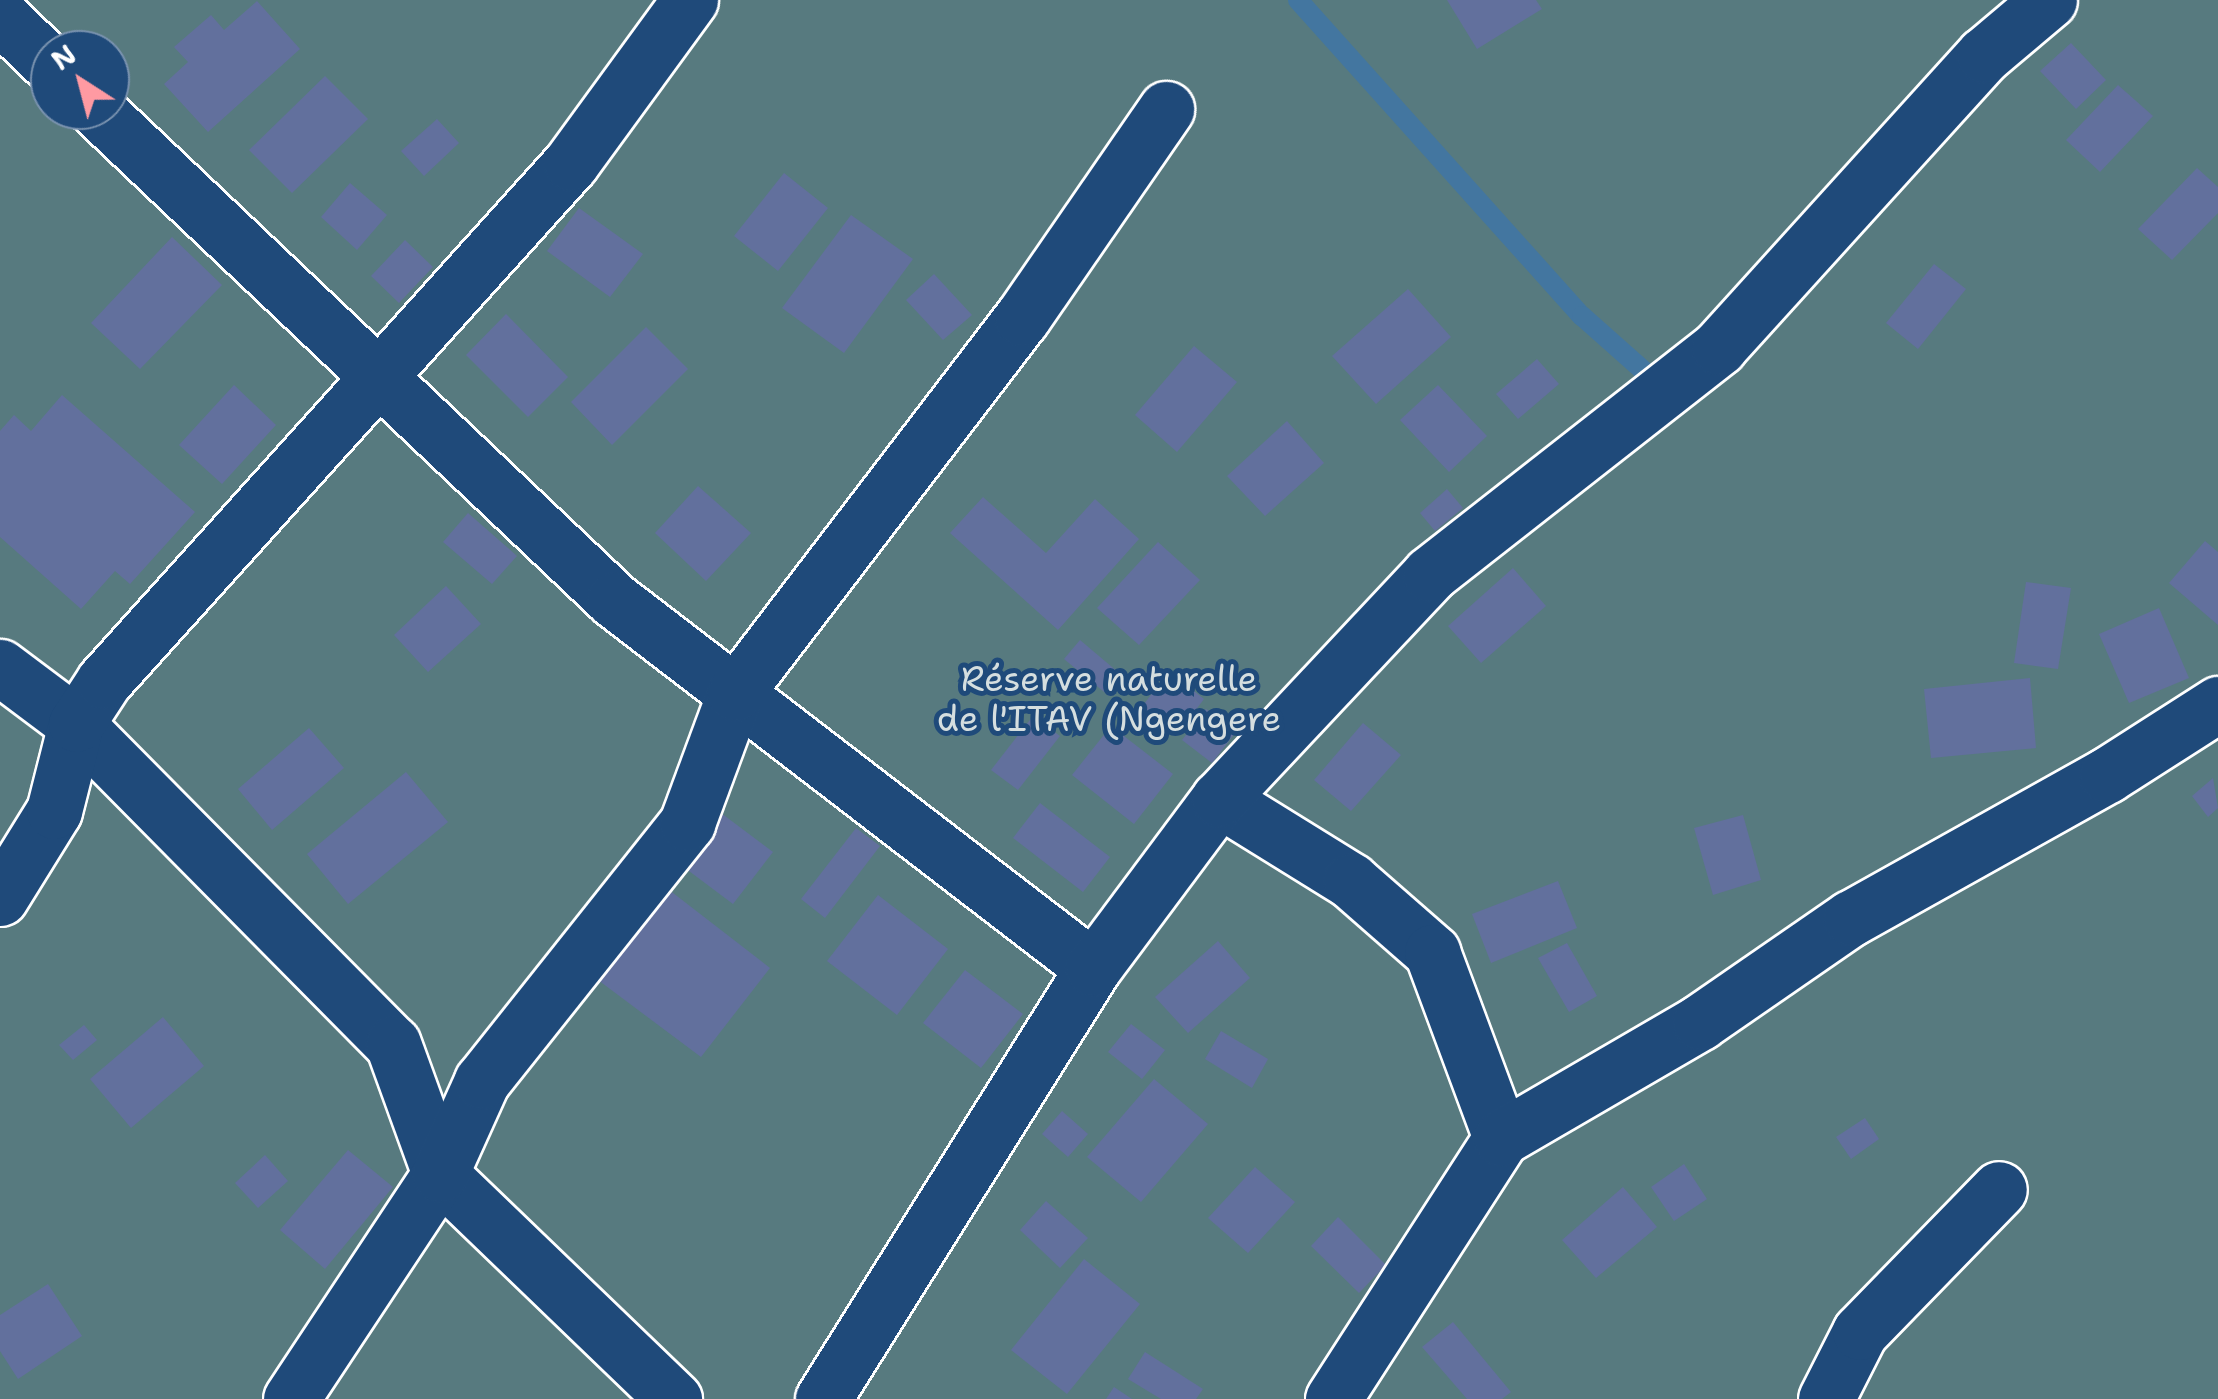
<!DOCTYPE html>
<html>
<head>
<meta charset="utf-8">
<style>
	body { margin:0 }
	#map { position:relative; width:2218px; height:1399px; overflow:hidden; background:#2c5281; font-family:"Shantell Sans",sans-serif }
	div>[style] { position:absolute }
	.green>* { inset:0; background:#577a7f }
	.stream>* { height:20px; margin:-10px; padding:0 10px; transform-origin:10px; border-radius:10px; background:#4376a0 }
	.building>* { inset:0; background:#62709d }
	.roads { filter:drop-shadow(2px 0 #fff) drop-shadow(-2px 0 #fff) drop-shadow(0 2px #fff) drop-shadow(0 -2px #fff) }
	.minor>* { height:55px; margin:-27.5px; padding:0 27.5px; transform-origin:27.5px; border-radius:27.5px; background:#1f4a7a }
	span { translate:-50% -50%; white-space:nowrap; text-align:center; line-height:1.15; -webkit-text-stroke:10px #1f4a7a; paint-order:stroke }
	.park-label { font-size:35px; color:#d5dedf }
	.north { position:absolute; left:30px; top:30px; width:100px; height:100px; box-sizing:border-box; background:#1f4a7a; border:2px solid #7992af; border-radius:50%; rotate:324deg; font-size:28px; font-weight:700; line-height:40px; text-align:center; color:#fff }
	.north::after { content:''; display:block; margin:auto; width:35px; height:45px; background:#ff9aa2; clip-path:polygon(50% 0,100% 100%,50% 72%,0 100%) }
</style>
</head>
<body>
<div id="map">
	<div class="green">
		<i style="clip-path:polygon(evenodd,0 0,2218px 0,2218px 1399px,0 1399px,0 0,50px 50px,110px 50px,110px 110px,50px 110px,50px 50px)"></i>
	</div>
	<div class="stream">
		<i style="left:1298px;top:0;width:425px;rotate:48.1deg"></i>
		<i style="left:1582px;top:316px;width:108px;rotate:41.6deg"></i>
	</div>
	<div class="building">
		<i style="clip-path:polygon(1447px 0,1536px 0,1542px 9px,1477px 49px)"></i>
		<i style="clip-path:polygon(257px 1px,300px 49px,208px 132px,164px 84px,188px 62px,174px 47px,211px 15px,224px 30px)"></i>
		<i style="clip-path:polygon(2071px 43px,2106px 80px,2076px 109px,2040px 71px)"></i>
		<i style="clip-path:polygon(325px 76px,368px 119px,292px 193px,249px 150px)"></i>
		<i style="clip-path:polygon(2118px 85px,2153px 116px,2100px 172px,2066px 140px)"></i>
		<i style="clip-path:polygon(437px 119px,459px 143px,424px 176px,401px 151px)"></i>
		<i style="clip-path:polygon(2197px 168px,2218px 187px,2218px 213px,2172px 260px,2138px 229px)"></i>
		<i style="clip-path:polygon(784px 173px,828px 208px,778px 271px,734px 236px)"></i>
		<i style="clip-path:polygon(350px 183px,387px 215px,357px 250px,321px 217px)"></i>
		<i style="clip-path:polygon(579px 208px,643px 254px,610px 297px,547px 251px)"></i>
		<i style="clip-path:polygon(851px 215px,913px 259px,844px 353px,782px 308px)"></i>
		<i style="clip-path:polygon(172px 237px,222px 285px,140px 369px,91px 323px)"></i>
		<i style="clip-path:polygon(405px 240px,433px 267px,399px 303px,371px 276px)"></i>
		<i style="clip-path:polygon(1934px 264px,1966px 289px,1918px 349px,1886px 323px)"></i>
		<i style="clip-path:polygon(934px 274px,972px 315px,943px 340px,906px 300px)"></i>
		<i style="clip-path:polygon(1408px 289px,1451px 337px,1376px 404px,1332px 356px)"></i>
		<i style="clip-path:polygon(506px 314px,568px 377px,528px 417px,466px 355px)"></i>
		<i style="clip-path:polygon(646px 327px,688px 369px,612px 445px,571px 402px)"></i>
		<i style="clip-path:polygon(1194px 346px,1237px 382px,1177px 452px,1135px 415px)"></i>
		<i style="clip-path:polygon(1537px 359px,1559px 384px,1518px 419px,1496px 394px)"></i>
		<i style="clip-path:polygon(234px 385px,276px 425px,222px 484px,179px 445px)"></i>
		<i style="clip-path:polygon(1438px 385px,1487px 436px,1449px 472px,1400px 420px)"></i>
		<i style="clip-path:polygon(62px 395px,195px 512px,130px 584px,115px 571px,81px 609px,0 537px,0 431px,14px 415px,31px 431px)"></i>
		<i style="clip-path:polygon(1287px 421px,1324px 463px,1265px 516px,1227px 476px)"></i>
		<i style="clip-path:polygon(698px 486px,751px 533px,706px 581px,655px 533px)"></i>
		<i style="clip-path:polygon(1447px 489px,1463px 508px,1435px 531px,1420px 513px)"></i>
		<i style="clip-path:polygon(983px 497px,1046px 553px,1095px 499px,1139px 539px,1058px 630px,950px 533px)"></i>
		<i style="clip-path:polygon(468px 513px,517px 556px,492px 584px,443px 542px)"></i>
		<i style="clip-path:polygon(2205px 541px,2218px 552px,2218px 625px,2169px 583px)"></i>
		<i style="clip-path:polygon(1158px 542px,1200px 580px,1139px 645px,1097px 608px)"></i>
		<i style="clip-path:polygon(1513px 568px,1546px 606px,1481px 663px,1448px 626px)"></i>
		<i style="clip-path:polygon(2026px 582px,2071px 588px,2058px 669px,2014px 663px)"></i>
		<i style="clip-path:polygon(446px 586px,481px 624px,428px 672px,394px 635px)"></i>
		<i style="clip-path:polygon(2159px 608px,2189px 678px,2129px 703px,2099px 634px)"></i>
		<i style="clip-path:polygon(1080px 640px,1125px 678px,1109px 696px,1064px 659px)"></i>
		<i style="clip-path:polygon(1169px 671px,1204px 699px,1176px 736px,1141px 708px)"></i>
		<i style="clip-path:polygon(2030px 678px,2036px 748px,1931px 758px,1924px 689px)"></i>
		<i style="clip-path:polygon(1206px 709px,1236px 732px,1212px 763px,1182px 740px)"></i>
		<i style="clip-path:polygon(1033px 716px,1060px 736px,1018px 790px,991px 770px)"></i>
		<i style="clip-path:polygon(1363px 723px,1401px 755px,1351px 811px,1314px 780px)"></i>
		<i style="clip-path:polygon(1111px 726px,1173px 774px,1134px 824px,1072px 775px)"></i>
		<i style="clip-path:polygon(309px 728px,344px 768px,272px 830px,238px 789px)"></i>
		<i style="clip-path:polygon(406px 772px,448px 822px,348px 904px,307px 854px)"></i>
		<i style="clip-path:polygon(2213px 778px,2218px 808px,2208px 817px,2192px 796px)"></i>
		<i style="clip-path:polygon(1040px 803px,1110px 857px,1083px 892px,1013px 838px)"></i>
		<i style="clip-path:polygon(717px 810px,773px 852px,733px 904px,677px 862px)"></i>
		<i style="clip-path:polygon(1743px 815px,1761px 880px,1713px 895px,1694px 828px)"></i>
		<i style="clip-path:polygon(856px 828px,880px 846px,825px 918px,801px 899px)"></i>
		<i style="clip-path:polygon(1558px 881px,1577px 928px,1491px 963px,1472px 914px)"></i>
		<i style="clip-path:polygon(664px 886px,770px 968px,701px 1057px,594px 977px)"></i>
		<i style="clip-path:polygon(878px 895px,948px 949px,897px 1015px,827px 961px)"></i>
		<i style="clip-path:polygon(1218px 941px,1250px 978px,1188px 1033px,1155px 997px)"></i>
		<i style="clip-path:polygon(1567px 943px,1597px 996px,1569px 1012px,1538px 958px)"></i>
		<i style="clip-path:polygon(965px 970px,1023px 1014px,981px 1068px,923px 1023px)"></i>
		<i style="clip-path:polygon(163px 1017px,204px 1066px,131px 1128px,90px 1079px)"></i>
		<i style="clip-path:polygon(1131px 1024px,1165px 1050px,1142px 1079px,1108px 1052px)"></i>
		<i style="clip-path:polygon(84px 1025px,97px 1040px,73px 1060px,59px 1045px)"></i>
		<i style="clip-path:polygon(1221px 1031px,1268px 1059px,1252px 1088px,1205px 1059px)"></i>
		<i style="clip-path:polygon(1154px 1079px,1208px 1124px,1141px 1202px,1087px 1157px)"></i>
		<i style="clip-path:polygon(1062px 1111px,1088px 1134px,1068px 1157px,1042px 1134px)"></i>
		<i style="clip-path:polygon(1865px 1118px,1879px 1139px,1851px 1159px,1836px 1137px)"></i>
		<i style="clip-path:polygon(348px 1150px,393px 1187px,325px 1269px,280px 1230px)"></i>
		<i style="clip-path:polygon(265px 1155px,288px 1181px,258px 1208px,235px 1183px)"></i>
		<i style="clip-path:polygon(1684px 1164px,1707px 1199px,1674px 1221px,1651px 1187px)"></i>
		<i style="clip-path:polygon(1255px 1167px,1295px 1202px,1248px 1253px,1208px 1218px)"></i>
		<i style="clip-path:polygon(1623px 1187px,1657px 1227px,1596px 1278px,1562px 1240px)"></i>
		<i style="clip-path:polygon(1046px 1201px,1088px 1238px,1060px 1268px,1020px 1230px)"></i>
		<i style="clip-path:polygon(1338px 1217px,1386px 1265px,1359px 1293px,1311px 1246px)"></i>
		<i style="clip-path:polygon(1084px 1259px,1140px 1304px,1067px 1394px,1011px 1350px)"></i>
		<i style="clip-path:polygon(48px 1284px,82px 1336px,18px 1379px,0 1351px,0 1315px)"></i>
		<i style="clip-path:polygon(1453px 1322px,1511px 1392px,1502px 1399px,1467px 1399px,1422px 1347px)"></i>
		<i style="clip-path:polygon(1145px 1352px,1203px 1389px,1196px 1399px,1161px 1399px,1128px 1379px)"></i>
		<i style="clip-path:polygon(1114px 1387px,1132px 1399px,1106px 1399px)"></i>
	</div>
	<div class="roads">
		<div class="minor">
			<i style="left:0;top:16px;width:69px;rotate:43.8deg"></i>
			<i style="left:97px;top:110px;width:712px;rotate:43.46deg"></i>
			<i style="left:614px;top:600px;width:604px;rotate:37.53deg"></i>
			<i style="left:0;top:667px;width:95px;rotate:36.9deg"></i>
			<i style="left:76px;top:724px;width:450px;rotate:45.3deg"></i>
			<i style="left:393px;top:1044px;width:138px;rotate:70.1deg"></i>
			<i style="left:440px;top:1174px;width:325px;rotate:43.9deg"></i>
			<i style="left:1219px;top:799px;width:155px;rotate:31.8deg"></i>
			<i style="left:1351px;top:881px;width:108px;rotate:41.2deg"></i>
			<i style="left:1432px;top:952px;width:198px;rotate:69.6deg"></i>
			<i style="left:0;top:898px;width:102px;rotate:-58.2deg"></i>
			<i style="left:54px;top:811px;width:90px;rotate:-75.8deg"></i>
			<i style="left:76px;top:724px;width:51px;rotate:-56.9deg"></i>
			<i style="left:104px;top:681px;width:697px;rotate:-47.96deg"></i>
			<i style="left:571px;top:163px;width:202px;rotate:-53.9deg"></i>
			<i style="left:291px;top:1399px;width:270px;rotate:-56.5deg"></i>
			<i style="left:440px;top:1174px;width:102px;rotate:-65.7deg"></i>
			<i style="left:482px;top:1081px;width:330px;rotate:-51.5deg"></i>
			<i style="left:687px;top:823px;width:139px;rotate:-69.7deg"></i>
			<i style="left:735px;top:693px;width:472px;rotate:-52.6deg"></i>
			<i style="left:1022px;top:318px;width:254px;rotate:-55.4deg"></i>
			<i style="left:823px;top:1399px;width:509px;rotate:-57.93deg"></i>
			<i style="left:1093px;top:968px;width:211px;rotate:-53.3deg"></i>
			<i style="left:1219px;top:799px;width:308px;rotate:-46.8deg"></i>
			<i style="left:1430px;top:574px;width:367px;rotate:-38.1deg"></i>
			<i style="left:1719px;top:347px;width:394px;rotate:-47.8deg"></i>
			<i style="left:1984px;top:55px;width:85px;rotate:-40.2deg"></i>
			<i style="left:1333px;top:1399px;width:310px;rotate:-57.2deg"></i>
			<i style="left:1501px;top:1138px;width:230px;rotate:-30.2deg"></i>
			<i style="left:1700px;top:1022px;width:183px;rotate:-34.6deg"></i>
			<i style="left:1851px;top:918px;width:293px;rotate:-29.2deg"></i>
			<i style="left:2107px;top:775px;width:132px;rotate:-32.6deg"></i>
			<i style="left:1826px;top:1399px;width:75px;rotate:-63.1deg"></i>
			<i style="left:1860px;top:1332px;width:199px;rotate:-45.8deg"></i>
		</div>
	</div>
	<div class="park-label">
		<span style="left:1109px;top:699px">Réserve naturelle<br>de l'ITAV (Ngengere</span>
	</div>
	<div class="north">N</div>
</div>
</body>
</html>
